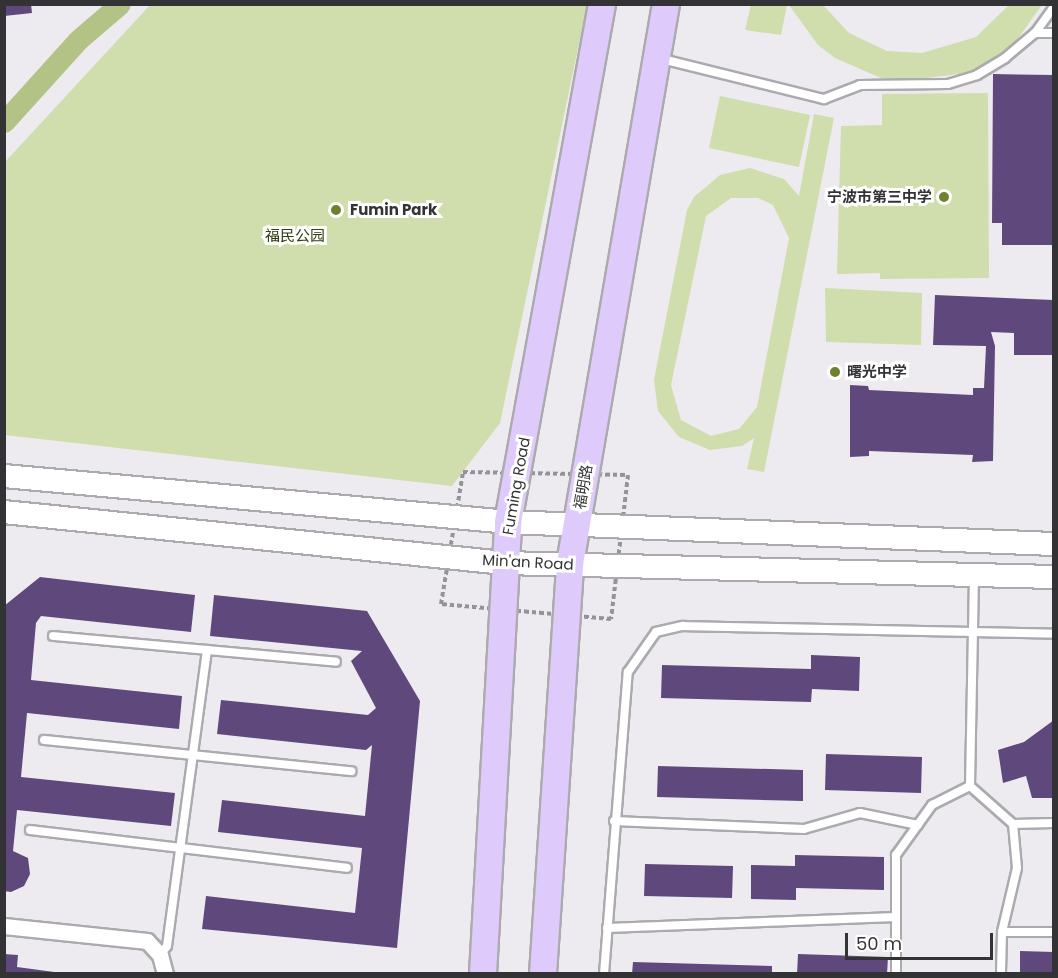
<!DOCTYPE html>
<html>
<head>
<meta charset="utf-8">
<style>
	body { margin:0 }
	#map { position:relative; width:1058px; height:978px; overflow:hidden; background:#edebf0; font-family:Poppins,"Noto Sans SC",sans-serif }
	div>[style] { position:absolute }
	.green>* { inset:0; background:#d0ddac }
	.canal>* { height:21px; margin:-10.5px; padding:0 10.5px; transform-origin:10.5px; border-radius:10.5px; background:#b3c385 }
	.building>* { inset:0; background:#5f497c }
	.path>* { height:4px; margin-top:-2px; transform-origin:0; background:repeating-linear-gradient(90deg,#949397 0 4.5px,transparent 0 7.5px) }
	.roads { filter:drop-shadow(2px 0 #abaaae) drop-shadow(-2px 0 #abaaae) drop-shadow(0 2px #abaaae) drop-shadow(0 -2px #abaaae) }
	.service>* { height:8px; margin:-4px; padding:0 4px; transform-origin:4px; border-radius:4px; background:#fff }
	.minor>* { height:15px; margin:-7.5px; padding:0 7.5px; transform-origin:7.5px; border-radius:7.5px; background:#fff }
	.secondary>* { height:22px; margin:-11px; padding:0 11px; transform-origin:11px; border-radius:11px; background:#fff }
	.primary>* { height:26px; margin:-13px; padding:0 13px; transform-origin:13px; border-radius:13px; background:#dfcbfb }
	.dots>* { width:16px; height:16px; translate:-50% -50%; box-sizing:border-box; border:3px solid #fff; border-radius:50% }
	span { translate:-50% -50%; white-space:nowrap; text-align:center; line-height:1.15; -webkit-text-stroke:6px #fff; paint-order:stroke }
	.poi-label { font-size:15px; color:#333335; font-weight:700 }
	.right { translate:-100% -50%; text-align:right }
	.left { translate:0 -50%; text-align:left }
	.park-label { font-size:15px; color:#333d0e }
	.street-label { font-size:15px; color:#333335 }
	.frame { position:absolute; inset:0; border:6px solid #333335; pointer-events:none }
	.scale { position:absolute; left:845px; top:933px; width:148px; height:27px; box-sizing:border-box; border:3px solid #333335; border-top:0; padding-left:8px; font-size:18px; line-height:21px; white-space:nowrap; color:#333335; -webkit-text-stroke:4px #fff; paint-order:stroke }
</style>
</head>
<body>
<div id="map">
	<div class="green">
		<i style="clip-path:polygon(150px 5px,587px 5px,500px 423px,452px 486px,5px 435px,5px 162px)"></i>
		<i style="clip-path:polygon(751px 5px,787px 5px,781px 35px,745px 30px)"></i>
		<i style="clip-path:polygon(789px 5px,823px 5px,849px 33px,887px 51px,922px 53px,976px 37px,1009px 5px,1042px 5px,1016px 41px,992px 60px,967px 73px,910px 80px,881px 78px,835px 58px,818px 45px)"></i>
		<i style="clip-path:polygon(988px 93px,989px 278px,880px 279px,880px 273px,837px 274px,841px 126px,882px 125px,882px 94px)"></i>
		<i style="clip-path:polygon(720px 96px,810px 115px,799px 167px,709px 148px)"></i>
		<i style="clip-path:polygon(evenodd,814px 114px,834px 118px,764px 472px,747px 469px,754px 438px,742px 446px,710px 450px,679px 437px,658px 411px,654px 380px,687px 210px,694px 197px,720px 175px,750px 168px,784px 179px,799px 196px,814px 114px,731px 198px,758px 198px,773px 205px,789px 238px,757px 407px,739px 429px,711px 436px,681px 420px,671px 385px,706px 216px,731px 198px)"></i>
		<i style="clip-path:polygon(825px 288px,922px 293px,921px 345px,826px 342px)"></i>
	</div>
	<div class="canal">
		<i style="left:4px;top:122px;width:110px;rotate:-47.9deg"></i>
		<i style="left:78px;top:40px;width:55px;rotate:-40.6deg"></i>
	</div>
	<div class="building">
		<i style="clip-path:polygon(4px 4px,31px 4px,32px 13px,4px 16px)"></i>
		<i style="clip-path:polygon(993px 74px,1054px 75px,1054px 245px,1002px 245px,1002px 223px,992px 223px)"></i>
		<i style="clip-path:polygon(935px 295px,1054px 300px,1054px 355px,1014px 355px,1014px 333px,991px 332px,995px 346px,993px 461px,972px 462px,973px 455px,869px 451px,869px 456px,850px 457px,850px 385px,868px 386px,869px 390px,973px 395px,973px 388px,984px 388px,986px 346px,933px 345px)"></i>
		<i style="clip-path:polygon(40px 577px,195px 595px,191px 632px,41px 616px,36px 623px,31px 680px,182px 696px,179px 729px,27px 713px,21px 777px,175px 793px,171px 826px,17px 810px,13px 851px,28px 858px,30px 874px,24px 886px,11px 892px,4px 891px,4px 606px)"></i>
		<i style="clip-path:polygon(214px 595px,367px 611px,420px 701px,397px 948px,202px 929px,206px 896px,355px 913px,362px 848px,218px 832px,222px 800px,365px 816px,372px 745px,366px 750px,217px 734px,221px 700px,368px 715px,376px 708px,351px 661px,362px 651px,210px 636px)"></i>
		<i style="clip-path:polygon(811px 655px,860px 657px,859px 691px,812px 689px,811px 702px,661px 698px,662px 665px,811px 669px)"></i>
		<i style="clip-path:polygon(1054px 720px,1054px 798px,1032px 798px,1026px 776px,1003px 783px,998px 750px,1024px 742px)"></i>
		<i style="clip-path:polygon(826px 754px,922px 757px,921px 793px,825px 790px)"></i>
		<i style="clip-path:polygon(658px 766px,803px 770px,803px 801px,657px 797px)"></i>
		<i style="clip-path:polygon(795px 855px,884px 857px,884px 890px,796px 888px,796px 900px,751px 899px,751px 865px,795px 866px)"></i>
		<i style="clip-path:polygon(645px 864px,733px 866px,732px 898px,644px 896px)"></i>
		<i style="clip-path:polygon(1020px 951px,1054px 952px,1054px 974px,1020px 974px)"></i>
		<i style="clip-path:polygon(4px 954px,18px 955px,17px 967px,69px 974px,4px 974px)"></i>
		<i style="clip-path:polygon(798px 954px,888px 957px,887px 974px,797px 974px)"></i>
		<i style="clip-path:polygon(633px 962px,772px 966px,772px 974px,632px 974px)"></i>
	</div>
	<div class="path">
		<i style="left:463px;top:472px;width:165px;rotate:1deg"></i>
		<i style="left:628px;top:475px;width:145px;rotate:96.7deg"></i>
		<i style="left:611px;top:619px;width:171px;rotate:-175deg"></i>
		<i style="left:441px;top:604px;width:134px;rotate:-80.5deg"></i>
	</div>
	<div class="roads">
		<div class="service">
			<i style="left:1035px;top:33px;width:19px"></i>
			<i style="left:662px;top:59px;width:167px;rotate:13.9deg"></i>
			<i style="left:824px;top:99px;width:39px;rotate:-21deg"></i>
			<i style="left:860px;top:85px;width:88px;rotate:-0.7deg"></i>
			<i style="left:948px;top:84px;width:30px;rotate:-17deg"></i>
			<i style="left:977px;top:75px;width:33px;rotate:-31deg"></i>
			<i style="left:1005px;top:58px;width:39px;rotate:-40deg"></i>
			<i style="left:1035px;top:33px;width:32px;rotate:-54deg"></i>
			<i style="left:974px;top:577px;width:209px;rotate:91.1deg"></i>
			<i style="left:970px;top:786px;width:57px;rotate:41.5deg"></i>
			<i style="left:1013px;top:824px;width:44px;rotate:84.8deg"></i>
			<i style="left:1017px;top:868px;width:66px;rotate:103.2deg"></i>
			<i style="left:1002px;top:932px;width:42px;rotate:91.4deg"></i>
			<i style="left:53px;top:636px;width:284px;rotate:5.2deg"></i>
			<i style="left:44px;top:740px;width:309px;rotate:5.8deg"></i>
			<i style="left:614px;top:821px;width:190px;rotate:2.4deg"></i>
			<i style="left:804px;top:829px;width:58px;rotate:-15.9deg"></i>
			<i style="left:860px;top:813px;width:59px;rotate:11.7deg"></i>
			<i style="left:1013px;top:824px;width:41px;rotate:-1.4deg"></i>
			<i style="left:30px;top:830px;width:319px;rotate:6.8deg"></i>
			<i style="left:607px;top:928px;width:289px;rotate:-2.2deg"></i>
			<i style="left:1002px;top:932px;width:52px"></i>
			<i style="left:160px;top:955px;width:11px;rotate:-52deg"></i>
			<i style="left:167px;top:946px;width:299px;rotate:-82.3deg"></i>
			<i style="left:604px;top:974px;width:303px;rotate:-85.5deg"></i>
			<i style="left:628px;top:672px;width:49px;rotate:-55deg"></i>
			<i style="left:656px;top:632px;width:28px;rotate:-13deg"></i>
			<i style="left:683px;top:626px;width:371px;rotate:1.2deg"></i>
			<i style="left:896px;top:974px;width:119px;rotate:-90deg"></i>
			<i style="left:896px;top:855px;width:62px;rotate:-54.2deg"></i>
			<i style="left:932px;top:805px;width:42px;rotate:-26.6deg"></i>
		</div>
		<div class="minor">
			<i style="left:4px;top:926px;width:144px;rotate:6deg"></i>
			<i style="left:147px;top:941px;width:19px;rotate:47deg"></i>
			<i style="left:160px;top:955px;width:20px;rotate:75deg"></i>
		</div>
		<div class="secondary">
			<i style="left:4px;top:476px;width:506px;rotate:5.21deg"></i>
			<i style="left:508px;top:522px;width:546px;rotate:2.31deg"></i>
			<i style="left:4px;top:512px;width:503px;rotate:5.82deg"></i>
			<i style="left:504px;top:563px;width:550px;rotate:1.46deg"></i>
		</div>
		<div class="primary">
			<i style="left:483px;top:974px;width:453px;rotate:-86.8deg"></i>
			<i style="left:508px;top:522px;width:526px;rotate:-79.71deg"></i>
			<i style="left:543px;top:974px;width:411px;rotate:-86.2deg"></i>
			<i style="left:570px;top:564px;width:568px;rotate:-80.27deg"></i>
		</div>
	</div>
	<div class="dots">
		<i style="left:944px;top:197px;background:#6f8130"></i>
		<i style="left:336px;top:210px;background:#6f8130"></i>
		<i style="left:835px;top:372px;background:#6f8130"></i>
	</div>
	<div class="poi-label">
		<span class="right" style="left:932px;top:197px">宁波市第三中学</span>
		<span class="left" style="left:350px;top:210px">Fumin Park</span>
		<span class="left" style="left:847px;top:372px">曙光中学</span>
	</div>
	<div class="park-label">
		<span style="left:295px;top:236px">福民公园</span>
	</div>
	<div class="street-label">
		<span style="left:516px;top:486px;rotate:-80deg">Fuming Road</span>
		<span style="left:583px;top:487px;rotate:-80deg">福明路</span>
		<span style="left:528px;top:562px;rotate:3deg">Min'an Road</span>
	</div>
	<div class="frame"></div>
	<div class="scale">50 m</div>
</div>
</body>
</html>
